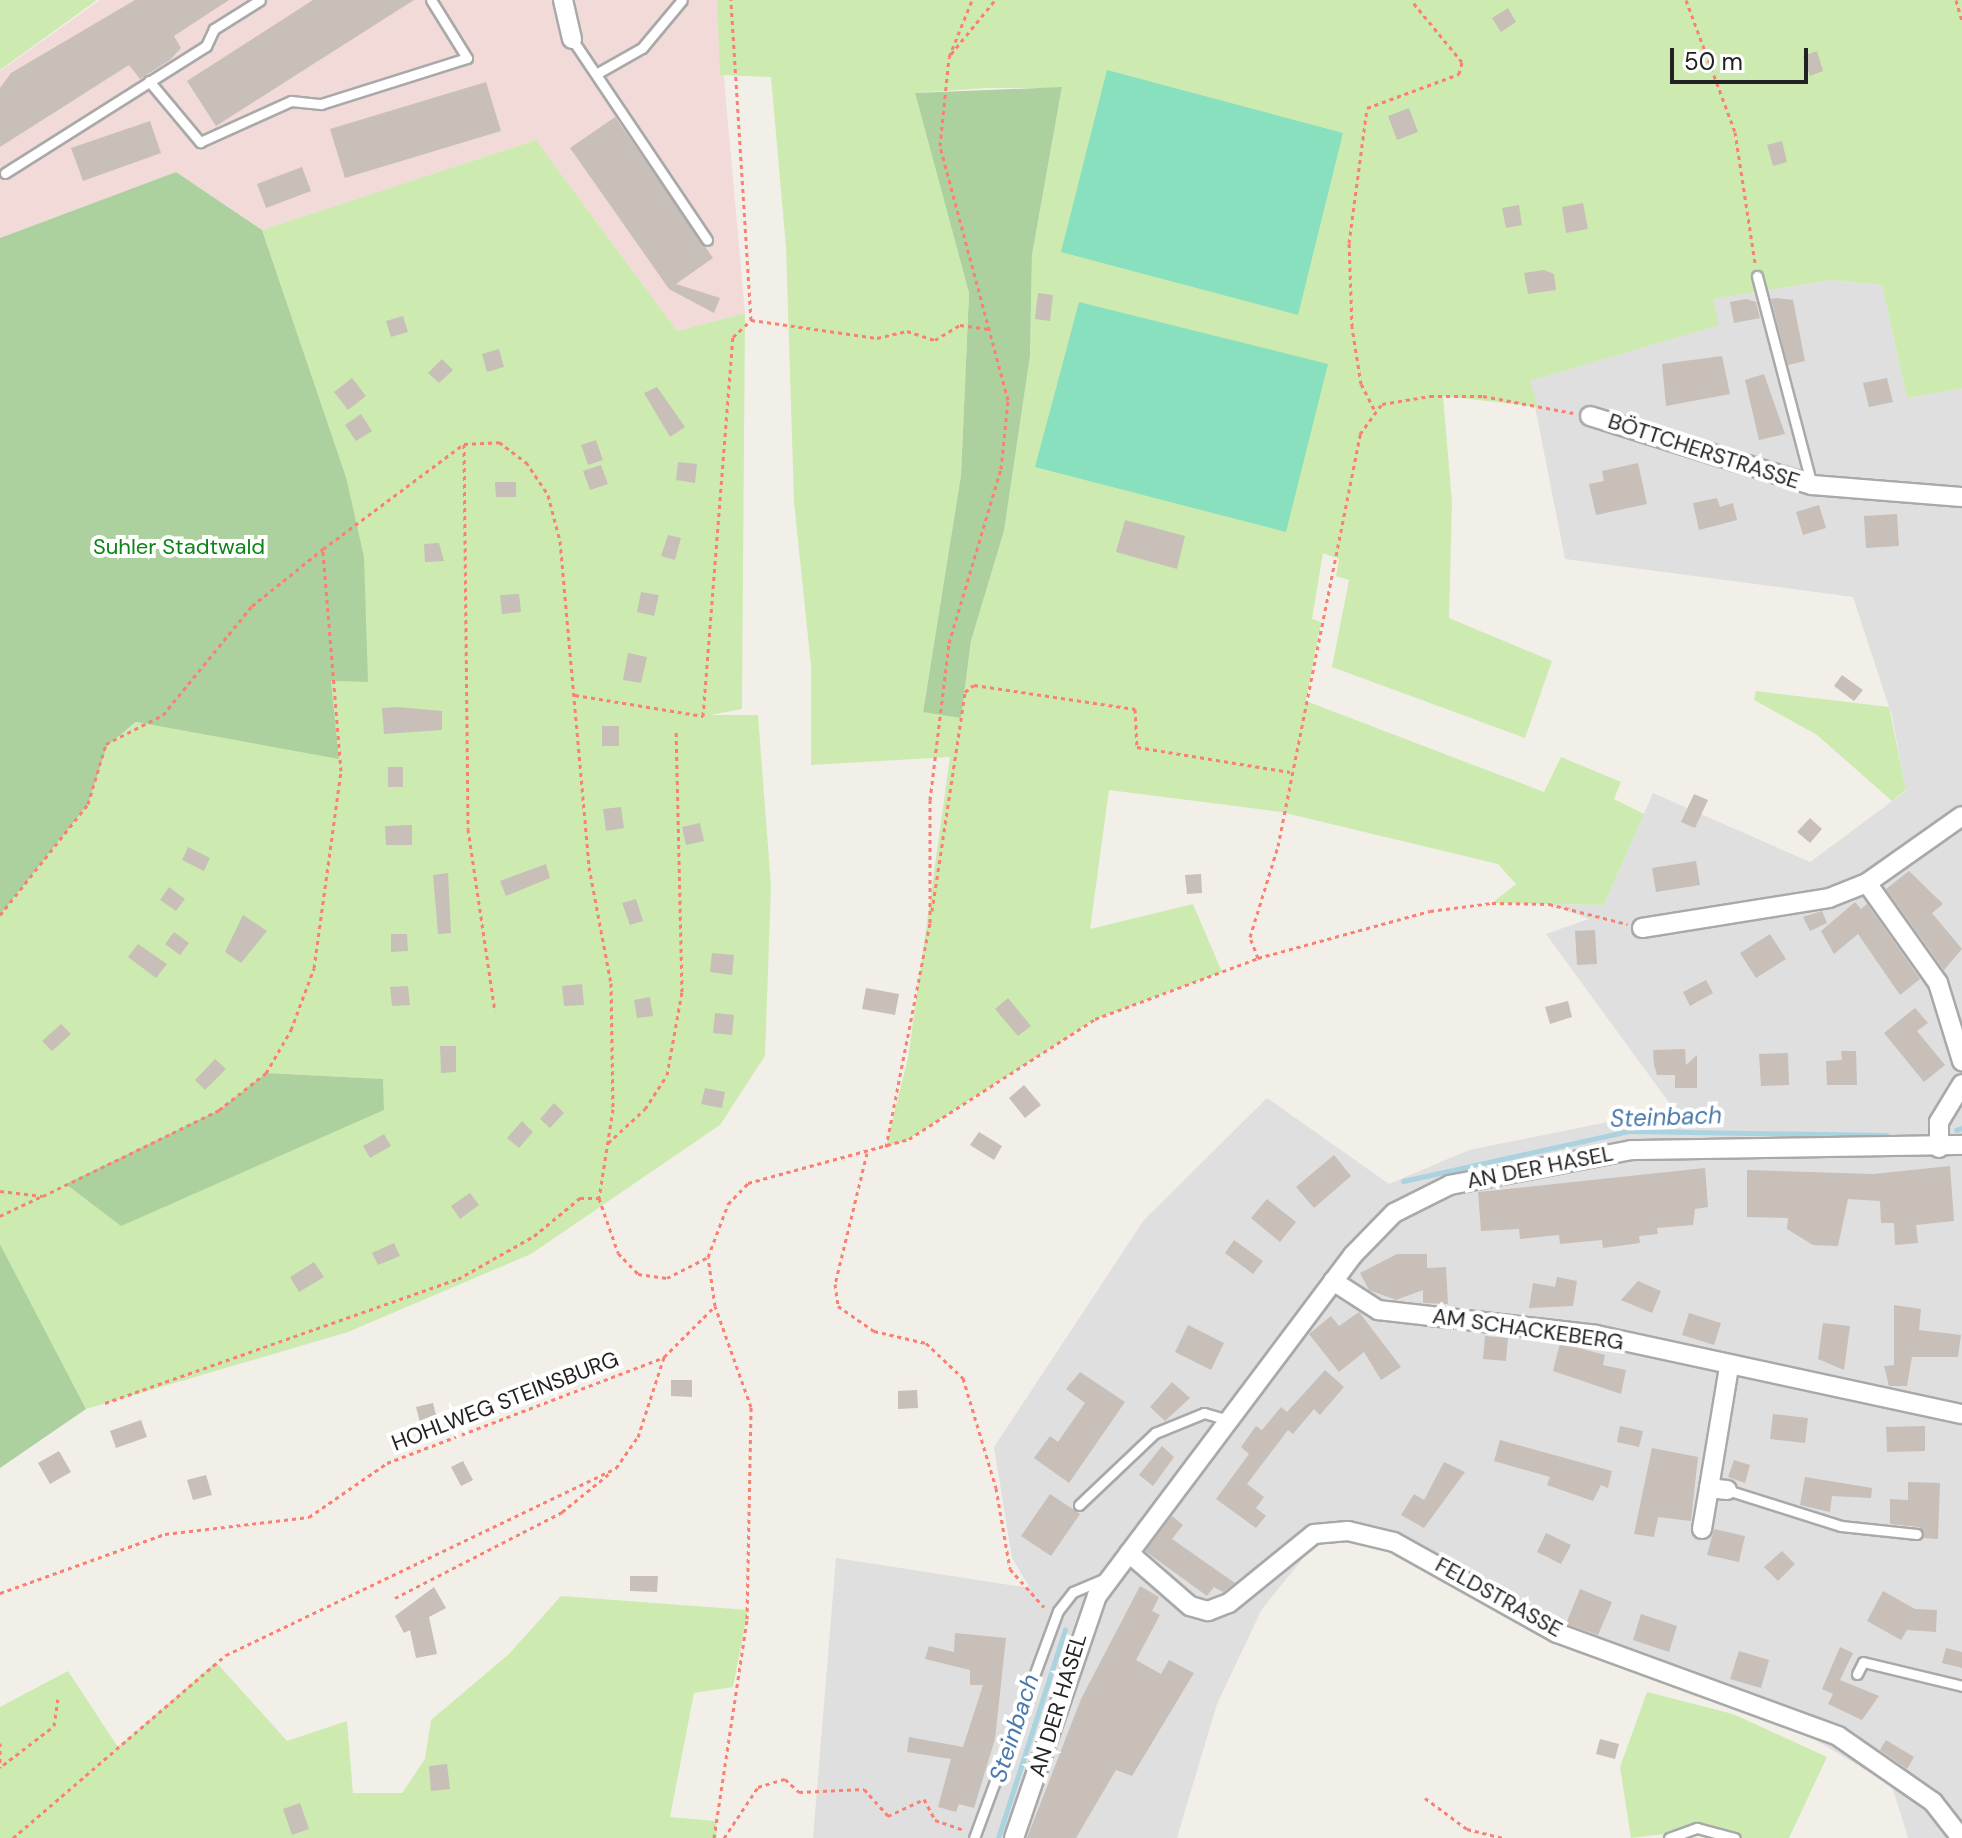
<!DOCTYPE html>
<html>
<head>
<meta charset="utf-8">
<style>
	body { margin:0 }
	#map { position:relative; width:1962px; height:1838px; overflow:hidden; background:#f2efe9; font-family:"DM Sans",sans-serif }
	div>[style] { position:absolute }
	.residential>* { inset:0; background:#e0dfdf }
	.commercial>* { inset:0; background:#f2dad9 }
	.grass>* { inset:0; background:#cdebb0 }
	.forest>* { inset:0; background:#add19e }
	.pitch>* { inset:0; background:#88e0be }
	.stream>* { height:5px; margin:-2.5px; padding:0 2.5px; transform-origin:2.5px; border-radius:2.5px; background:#aad3df }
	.building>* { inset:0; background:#c7bfb8 }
	.path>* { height:3px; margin-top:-1.5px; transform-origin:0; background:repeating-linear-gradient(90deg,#fa8072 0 4px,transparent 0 8px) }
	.roads { filter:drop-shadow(2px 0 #a9a9a9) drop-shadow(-2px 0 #a9a9a9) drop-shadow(0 2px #a9a9a9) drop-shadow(0 -2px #a9a9a9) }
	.service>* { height:9px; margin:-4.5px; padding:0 4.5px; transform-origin:4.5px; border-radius:4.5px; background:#fff }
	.minor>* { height:18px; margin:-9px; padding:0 9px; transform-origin:9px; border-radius:9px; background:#fff }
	span { translate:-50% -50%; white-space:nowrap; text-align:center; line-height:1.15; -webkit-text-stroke:8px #fff; paint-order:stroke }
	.street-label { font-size:22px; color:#222 }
	.park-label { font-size:22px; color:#0c8416 }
	.water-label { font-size:24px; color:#4a7aab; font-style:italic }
	.scale { position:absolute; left:1670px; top:48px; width:138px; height:36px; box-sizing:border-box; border:4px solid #222; border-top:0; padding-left:10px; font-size:24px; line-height:28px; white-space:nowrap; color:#222; -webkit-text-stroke:6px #fff; paint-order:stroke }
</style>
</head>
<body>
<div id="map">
	<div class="residential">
		<i style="clip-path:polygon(1832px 280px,1882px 285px,1907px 398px,1962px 388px,1962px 1838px,1908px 1838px,1892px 1786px,1769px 1712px,1555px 1642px,1460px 1577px,1390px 1544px,1341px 1538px,1317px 1541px,1262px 1609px,1217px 1704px,1177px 1838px,813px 1838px,836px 1558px,1030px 1588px,1012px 1558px,994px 1447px,1144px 1220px,1267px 1098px,1389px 1184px,1469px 1150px,1623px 1119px,1681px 1119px,1546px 934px,1589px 919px,1549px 904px,1604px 905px,1653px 793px,1810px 862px,1906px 791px,1892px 716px,1853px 597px,1565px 559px,1530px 381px,1718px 325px,1712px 299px)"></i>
	</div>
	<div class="commercial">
		<i style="clip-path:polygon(100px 0,717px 0,745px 313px,677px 331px,536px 140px,262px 230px,176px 172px,0 238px,0 71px)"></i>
	</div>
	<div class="grass">
		<i style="clip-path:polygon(0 0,97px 0,0 70px)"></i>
		<i style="clip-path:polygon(evenodd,717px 0,1962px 0,1962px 388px,1907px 398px,1882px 285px,1832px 280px,1713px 299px,1719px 325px,1530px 381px,1538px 407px,1443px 396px,1452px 502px,1449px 618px,1552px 661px,1525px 738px,1332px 667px,1349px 580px,1336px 576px,1339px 559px,1323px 553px,1312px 619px,1321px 622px,1306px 701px,1544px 792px,1561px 757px,1621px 782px,1614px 799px,1644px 814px,1604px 905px,1492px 903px,1516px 884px,1498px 864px,1281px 812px,1109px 790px,1090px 929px,1193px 904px,1222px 972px,1095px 1019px,909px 1139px,886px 1147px,908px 1058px,950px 757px,811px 765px,811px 666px,794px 502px,786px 247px,771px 77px,720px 75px,717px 0,987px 88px,1062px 88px,1032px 255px,1030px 356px,1004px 531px,971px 641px,961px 718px,923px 711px,961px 475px,969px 293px,915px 93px,987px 88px)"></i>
		<i style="clip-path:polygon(evenodd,536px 140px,677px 331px,745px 313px,742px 709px,710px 715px,758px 715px,771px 886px,765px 1056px,720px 1125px,531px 1254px,348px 1332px,86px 1409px,0 1244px,0 915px,88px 804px,107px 746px,137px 722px,339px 758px,331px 681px,368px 682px,346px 477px,262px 230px,536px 140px,266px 1073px,382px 1079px,384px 1109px,67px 1184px,219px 1110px,266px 1073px)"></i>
		<i style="clip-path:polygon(1756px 691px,1889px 707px,1906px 790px,1892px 801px,1817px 735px,1754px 700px)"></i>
		<i style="clip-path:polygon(561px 1596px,748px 1610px,733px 1687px,694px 1693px,670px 1817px,716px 1821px,717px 1838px,0 1838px,0 1707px,68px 1671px,118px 1747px,216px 1662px,287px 1741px,347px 1721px,353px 1793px,402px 1793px,425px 1759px,431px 1720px,509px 1654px)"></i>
		<i style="clip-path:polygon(1647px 1692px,1733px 1714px,1827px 1757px,1789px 1838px,1735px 1838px,1705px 1829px,1631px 1838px,1620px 1767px)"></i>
	</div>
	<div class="forest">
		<i style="clip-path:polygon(1062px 87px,1032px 255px,1030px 356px,1004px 531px,971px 641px,961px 718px,923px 712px,961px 475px,969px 293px,915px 93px)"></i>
		<i style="clip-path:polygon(176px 172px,262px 230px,346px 477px,364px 557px,368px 682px,331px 681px,339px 759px,136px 722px,107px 746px,88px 804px,0 915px,0 238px)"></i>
		<i style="clip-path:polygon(266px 1073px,383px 1079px,384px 1110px,121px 1226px,66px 1184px,219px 1110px)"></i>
		<i style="clip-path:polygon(0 1244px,86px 1409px,0 1468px)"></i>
	</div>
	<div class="pitch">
		<i style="clip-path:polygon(1107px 70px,1343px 133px,1298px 315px,1061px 252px)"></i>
		<i style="clip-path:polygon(1079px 302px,1328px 364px,1286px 532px,1035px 467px)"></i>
	</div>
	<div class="stream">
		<i style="left:1956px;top:1130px;width:6px;rotate:-18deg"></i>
		<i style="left:1403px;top:1181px;width:230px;rotate:-12.5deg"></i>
		<i style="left:1628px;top:1131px;width:259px;rotate:0.9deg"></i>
		<i style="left:998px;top:1838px;width:219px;rotate:-72.2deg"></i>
	</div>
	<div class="building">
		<i style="clip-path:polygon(135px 0,229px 0,174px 36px,181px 48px,170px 60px,140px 79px,129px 65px,0 147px,0 88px,11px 73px)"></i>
		<i style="clip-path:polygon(313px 0,414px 0,216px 126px,187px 81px)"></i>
		<i style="clip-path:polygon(1508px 8px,1516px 22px,1501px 32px,1492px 18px)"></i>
		<i style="clip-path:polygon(1817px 51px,1823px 71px,1810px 76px,1803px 56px)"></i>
		<i style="clip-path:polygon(486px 82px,501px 131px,345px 178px,330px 129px)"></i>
		<i style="clip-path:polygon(1409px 108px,1418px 132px,1397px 140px,1388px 116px)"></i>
		<i style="clip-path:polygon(615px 117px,713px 258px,676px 284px,720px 298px,714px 313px,669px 289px,570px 148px)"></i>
		<i style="clip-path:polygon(150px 121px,161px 153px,83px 181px,71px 148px)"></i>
		<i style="clip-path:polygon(1782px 141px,1787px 162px,1773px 166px,1767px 145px)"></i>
		<i style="clip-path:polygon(302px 167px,311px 191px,266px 208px,257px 184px)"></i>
		<i style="clip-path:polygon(1583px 203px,1588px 229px,1566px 233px,1562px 207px)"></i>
		<i style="clip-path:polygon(1519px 205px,1522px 225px,1506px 228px,1502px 208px)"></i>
		<i style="clip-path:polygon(1544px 270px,1554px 274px,1556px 290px,1528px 294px,1524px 273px)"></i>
		<i style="clip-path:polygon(1038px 293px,1053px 295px,1050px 321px,1035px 319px)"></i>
		<i style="clip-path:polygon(1777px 298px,1793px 300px,1805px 361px,1788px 365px,1771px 299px)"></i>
		<i style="clip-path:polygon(1746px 299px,1756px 302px,1760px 318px,1734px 323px,1730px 302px)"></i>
		<i style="clip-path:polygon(403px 316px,408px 332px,391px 337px,386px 321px)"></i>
		<i style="clip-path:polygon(499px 349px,504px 367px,487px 372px,482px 354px)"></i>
		<i style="clip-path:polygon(1722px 356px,1730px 394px,1666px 406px,1662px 364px)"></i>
		<i style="clip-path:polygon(442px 359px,453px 370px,439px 383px,428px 373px)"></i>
		<i style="clip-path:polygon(1764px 374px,1785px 434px,1759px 440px,1745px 380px)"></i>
		<i style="clip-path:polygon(352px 378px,366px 396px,348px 410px,334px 392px)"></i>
		<i style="clip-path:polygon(1887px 378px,1893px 402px,1869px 407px,1863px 383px)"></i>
		<i style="clip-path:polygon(657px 387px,685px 427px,670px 437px,644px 393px)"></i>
		<i style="clip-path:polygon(361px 414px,372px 431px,356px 441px,345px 425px)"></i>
		<i style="clip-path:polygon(596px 440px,603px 460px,588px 465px,581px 445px)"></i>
		<i style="clip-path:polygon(678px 462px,697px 464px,695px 483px,676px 480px)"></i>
		<i style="clip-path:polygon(1638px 463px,1647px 504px,1596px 515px,1589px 484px,1604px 481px,1602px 471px)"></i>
		<i style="clip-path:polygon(601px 465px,608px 484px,590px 490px,583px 471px)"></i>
		<i style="clip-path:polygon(495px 482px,516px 482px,516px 497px,496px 497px)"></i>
		<i style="clip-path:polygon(1717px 498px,1720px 507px,1733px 503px,1737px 520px,1699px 530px,1693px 503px)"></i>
		<i style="clip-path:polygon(1819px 505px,1826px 528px,1803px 535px,1796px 512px)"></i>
		<i style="clip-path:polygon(1897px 514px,1899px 546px,1866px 548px,1864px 516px)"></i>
		<i style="clip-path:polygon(1125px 520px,1185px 536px,1177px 569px,1116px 552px)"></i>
		<i style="clip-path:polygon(668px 535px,681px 538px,675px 560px,661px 556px)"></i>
		<i style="clip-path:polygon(439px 543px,444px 561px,425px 562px,424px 544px)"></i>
		<i style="clip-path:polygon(641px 592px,659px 595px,654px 616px,637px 612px)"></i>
		<i style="clip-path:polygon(519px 594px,521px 612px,502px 614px,500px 595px)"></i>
		<i style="clip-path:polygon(628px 653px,647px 657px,641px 683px,623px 680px)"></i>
		<i style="clip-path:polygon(1842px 675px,1863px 690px,1854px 701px,1834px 686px)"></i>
		<i style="clip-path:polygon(398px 707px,442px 711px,442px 730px,384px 734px,382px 708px)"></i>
		<i style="clip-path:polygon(602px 726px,619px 726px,619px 746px,602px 746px)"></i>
		<i style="clip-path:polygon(388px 767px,403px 767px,403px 787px,388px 787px)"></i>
		<i style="clip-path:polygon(1694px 794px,1708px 800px,1695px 828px,1681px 822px)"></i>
		<i style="clip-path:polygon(621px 807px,624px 828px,606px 831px,603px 809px)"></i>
		<i style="clip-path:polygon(1810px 818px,1822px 829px,1810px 843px,1797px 832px)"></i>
		<i style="clip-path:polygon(700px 823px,704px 841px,686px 845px,682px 827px)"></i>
		<i style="clip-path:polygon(412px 825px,412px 845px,386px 845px,385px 826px)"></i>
		<i style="clip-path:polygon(188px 847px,210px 858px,204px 871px,182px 860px)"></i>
		<i style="clip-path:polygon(1696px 861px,1700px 885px,1656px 892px,1652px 868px)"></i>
		<i style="clip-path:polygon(546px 864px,550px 878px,506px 896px,500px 881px)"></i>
		<i style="clip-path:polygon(1909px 871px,1943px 904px,1932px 913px,1962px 949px,1944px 970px,1886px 889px)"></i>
		<i style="clip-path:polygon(448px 873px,451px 933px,438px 934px,433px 875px)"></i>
		<i style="clip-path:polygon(1201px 874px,1202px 893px,1187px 894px,1185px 875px)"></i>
		<i style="clip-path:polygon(169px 887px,185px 899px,176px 911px,160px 900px)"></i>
		<i style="clip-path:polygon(636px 899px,643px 921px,630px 925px,622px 903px)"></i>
		<i style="clip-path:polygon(1855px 902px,1861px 909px,1867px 904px,1920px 979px,1900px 995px,1858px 934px,1834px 954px,1821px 931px)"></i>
		<i style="clip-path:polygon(1822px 911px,1827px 923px,1810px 931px,1803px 917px)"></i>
		<i style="clip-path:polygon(243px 915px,267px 931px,241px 963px,225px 952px)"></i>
		<i style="clip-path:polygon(1595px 930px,1597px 964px,1577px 965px,1575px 931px)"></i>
		<i style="clip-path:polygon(174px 932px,189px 943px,180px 955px,165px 944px)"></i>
		<i style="clip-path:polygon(391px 934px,407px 934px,408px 951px,391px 952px)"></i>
		<i style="clip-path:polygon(1770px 934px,1786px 959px,1756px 978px,1740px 953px)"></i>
		<i style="clip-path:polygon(138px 944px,167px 964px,156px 978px,128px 957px)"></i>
		<i style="clip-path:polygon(712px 953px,734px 955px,732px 975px,710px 972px)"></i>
		<i style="clip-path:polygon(1706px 980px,1713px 993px,1690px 1006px,1683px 992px)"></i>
		<i style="clip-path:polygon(582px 984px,584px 1005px,564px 1006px,562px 986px)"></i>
		<i style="clip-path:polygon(408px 986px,410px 1005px,392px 1006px,390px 987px)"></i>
		<i style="clip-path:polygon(866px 988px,899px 994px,895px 1015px,862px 1009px)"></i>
		<i style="clip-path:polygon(650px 997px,653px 1016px,637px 1018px,634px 1000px)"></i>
		<i style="clip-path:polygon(1008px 998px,1031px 1026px,1018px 1036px,995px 1009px)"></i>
		<i style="clip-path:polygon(1568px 1001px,1572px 1017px,1550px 1024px,1545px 1007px)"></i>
		<i style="clip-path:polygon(1915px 1008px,1928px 1023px,1917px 1031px,1945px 1065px,1924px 1082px,1884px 1033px)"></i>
		<i style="clip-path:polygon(715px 1013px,734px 1015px,732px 1035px,713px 1033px)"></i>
		<i style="clip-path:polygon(61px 1024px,71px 1034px,52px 1051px,42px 1041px)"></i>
		<i style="clip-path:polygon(440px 1046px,456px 1046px,456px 1072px,441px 1073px)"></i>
		<i style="clip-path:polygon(1685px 1049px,1686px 1065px,1697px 1055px,1697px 1088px,1675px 1088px,1675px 1075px,1657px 1075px,1654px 1065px,1653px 1050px)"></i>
		<i style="clip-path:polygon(1841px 1051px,1856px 1051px,1857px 1085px,1827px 1085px,1826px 1061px,1842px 1060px)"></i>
		<i style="clip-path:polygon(1788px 1053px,1789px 1085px,1761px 1086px,1759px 1054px)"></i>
		<i style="clip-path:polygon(215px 1059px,226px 1069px,205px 1090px,195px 1080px)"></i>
		<i style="clip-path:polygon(1024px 1085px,1041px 1105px,1025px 1118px,1009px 1098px)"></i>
		<i style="clip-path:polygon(705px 1088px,725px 1092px,722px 1108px,701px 1104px)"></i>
		<i style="clip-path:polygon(554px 1103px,564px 1113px,550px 1128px,540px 1119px)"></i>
		<i style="clip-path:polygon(522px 1121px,533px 1132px,519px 1148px,507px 1138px)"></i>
		<i style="clip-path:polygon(979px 1132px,1002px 1146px,994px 1160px,970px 1145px)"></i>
		<i style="clip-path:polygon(384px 1134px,391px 1146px,370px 1158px,363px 1146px)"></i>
		<i style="clip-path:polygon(1334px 1155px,1351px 1176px,1314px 1208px,1296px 1187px)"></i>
		<i style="clip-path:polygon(1950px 1166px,1954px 1221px,1916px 1225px,1918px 1243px,1895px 1245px,1894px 1223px,1881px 1223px,1880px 1201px,1848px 1199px,1838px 1246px,1813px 1245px,1787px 1229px,1788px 1218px,1747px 1217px,1747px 1170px,1873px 1174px)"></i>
		<i style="clip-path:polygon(1705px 1168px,1708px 1207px,1695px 1209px,1693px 1225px,1657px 1228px,1658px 1234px,1639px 1236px,1640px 1243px,1603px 1248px,1602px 1240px,1560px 1244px,1559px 1235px,1520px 1239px,1519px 1229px,1481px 1231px,1478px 1192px)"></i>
		<i style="clip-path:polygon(470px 1193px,479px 1205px,460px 1219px,451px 1206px)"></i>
		<i style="clip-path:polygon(1267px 1199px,1296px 1222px,1280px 1242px,1251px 1218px)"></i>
		<i style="clip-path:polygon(1234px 1240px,1263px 1261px,1253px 1274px,1225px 1253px)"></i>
		<i style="clip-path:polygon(394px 1243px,400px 1256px,378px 1265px,372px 1253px)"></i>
		<i style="clip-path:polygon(1397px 1254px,1427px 1254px,1427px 1268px,1446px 1267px,1448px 1304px,1423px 1303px,1423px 1290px,1396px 1300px,1369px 1290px,1360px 1273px)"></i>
		<i style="clip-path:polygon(314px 1262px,324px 1277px,299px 1292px,290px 1277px)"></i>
		<i style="clip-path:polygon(1557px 1277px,1577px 1281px,1573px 1306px,1529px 1308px,1533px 1283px,1555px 1287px)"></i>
		<i style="clip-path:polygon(1638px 1281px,1661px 1291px,1652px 1313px,1621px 1300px)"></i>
		<i style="clip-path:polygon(1894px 1305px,1921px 1309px,1919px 1330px,1961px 1335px,1958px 1357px,1912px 1357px,1907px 1386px,1889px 1386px,1884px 1366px,1894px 1365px)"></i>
		<i style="clip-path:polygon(1359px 1312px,1401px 1367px,1381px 1380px,1364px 1352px,1339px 1372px,1309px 1334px,1331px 1316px,1339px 1326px)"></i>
		<i style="clip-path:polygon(1689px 1313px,1721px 1323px,1714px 1345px,1682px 1335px)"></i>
		<i style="clip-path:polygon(1823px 1323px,1850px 1326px,1844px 1370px,1818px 1359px)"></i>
		<i style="clip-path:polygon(1188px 1325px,1224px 1343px,1211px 1370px,1175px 1352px)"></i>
		<i style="clip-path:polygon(1485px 1336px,1508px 1338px,1506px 1361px,1483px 1359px)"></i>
		<i style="clip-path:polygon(1560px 1343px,1605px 1355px,1603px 1365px,1626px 1370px,1621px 1394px,1553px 1371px)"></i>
		<i style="clip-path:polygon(1325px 1370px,1344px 1387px,1320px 1415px,1314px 1409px,1293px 1434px,1288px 1430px,1247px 1484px,1264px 1497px,1256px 1508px,1266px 1516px,1256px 1528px,1216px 1499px,1249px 1454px,1241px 1447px,1256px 1426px,1262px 1430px,1281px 1407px,1287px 1412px)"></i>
		<i style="clip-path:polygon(1080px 1372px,1125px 1402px,1069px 1483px,1034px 1458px,1050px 1436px,1058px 1442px,1085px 1403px,1066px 1389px)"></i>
		<i style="clip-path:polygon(671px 1380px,692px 1380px,692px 1397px,671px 1396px)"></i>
		<i style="clip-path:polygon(1172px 1382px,1190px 1398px,1165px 1421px,1150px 1407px)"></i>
		<i style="clip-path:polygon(917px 1390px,918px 1408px,898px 1409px,898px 1391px)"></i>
		<i style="clip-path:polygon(433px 1403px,441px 1435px,424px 1439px,416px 1407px)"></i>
		<i style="clip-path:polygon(1773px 1414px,1808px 1418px,1805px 1443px,1770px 1439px)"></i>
		<i style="clip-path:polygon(141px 1420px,147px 1437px,116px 1448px,110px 1431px)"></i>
		<i style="clip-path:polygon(1620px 1426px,1643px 1431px,1639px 1447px,1617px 1442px)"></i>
		<i style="clip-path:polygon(1925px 1426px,1925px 1451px,1887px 1452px,1886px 1427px)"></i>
		<i style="clip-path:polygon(1500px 1440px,1612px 1471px,1608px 1488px,1601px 1485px,1593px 1501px,1547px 1485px,1550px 1477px,1494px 1461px)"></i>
		<i style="clip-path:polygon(1162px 1446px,1174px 1457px,1153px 1486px,1139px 1475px)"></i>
		<i style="clip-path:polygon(1652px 1448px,1698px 1457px,1691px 1521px,1658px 1517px,1654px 1537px,1634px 1534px)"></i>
		<i style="clip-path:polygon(59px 1451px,71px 1472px,50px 1484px,38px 1463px)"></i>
		<i style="clip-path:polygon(1734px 1460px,1750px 1465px,1745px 1483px,1728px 1477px)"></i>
		<i style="clip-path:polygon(463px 1461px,473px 1480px,461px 1486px,451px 1467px)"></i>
		<i style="clip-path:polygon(1444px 1462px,1465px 1472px,1424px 1528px,1401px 1515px,1414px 1494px,1424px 1500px)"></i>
		<i style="clip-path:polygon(206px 1475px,212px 1495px,193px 1500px,187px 1480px)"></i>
		<i style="clip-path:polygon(1805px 1477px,1872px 1488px,1871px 1498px,1832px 1496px,1830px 1512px,1800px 1505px)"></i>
		<i style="clip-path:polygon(1908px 1482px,1940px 1483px,1938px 1539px,1923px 1538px,1919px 1527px,1890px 1524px,1890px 1499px,1908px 1500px)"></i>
		<i style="clip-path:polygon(1050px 1494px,1080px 1514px,1051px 1556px,1021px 1536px)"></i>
		<i style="clip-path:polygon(1172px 1516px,1183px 1525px,1172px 1539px,1235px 1583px,1223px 1592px,1214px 1587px,1207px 1596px,1145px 1551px)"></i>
		<i style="clip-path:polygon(1714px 1529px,1745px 1536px,1739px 1562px,1707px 1555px)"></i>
		<i style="clip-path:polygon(1546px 1533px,1571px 1545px,1561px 1564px,1537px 1552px)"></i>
		<i style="clip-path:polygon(1782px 1551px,1795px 1564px,1778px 1581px,1764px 1567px)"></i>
		<i style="clip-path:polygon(630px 1576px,658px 1576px,657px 1592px,630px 1591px)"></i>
		<i style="clip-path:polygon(1140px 1586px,1159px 1597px,1152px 1611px,1160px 1615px,1136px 1660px,1161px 1674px,1169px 1660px,1194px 1673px,1132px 1776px,1116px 1770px,1076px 1838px,1027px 1838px,1081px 1699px)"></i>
		<i style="clip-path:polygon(434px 1587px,446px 1608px,429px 1617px,437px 1654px,416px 1658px,410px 1630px,404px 1633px,395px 1616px)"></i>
		<i style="clip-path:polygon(1580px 1589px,1612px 1602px,1598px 1635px,1566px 1624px)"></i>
		<i style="clip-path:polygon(1883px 1591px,1915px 1609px,1937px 1610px,1936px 1632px,1907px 1630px,1901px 1640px,1867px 1621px)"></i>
		<i style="clip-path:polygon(1641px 1614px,1677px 1626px,1669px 1652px,1633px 1640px)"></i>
		<i style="clip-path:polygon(955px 1633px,1006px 1638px,995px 1739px,974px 1808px,959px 1804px,956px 1812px,938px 1807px,951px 1759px,907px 1752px,909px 1737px,963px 1747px,983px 1685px,970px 1685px,970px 1670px,925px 1659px,929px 1646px,954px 1652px)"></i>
		<i style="clip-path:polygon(1840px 1647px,1853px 1653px,1840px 1680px,1879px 1696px,1862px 1720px,1828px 1704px,1833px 1694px,1822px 1689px)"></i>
		<i style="clip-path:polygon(1946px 1648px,1962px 1652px,1962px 1668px,1942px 1663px)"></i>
		<i style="clip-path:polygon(1739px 1651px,1769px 1660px,1761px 1688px,1730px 1679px)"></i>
		<i style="clip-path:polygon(1600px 1739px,1619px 1744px,1615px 1759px,1596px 1754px)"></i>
		<i style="clip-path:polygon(1886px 1740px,1914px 1757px,1907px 1769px,1880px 1750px)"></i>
		<i style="clip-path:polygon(447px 1764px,450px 1789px,431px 1791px,429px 1766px)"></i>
		<i style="clip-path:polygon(300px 1803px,309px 1829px,292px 1835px,283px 1809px)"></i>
	</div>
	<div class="path">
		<i style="left:1686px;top:0;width:141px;rotate:69.6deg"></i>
		<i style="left:1735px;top:132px;width:132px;rotate:81.3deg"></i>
		<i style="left:1956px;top:0;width:22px;rotate:74deg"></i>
		<i style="left:951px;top:54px;width:70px;rotate:-50.8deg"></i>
		<i style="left:751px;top:320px;width:127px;rotate:8.1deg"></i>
		<i style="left:877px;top:338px;width:31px;rotate:-13deg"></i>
		<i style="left:907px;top:331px;width:29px;rotate:18deg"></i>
		<i style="left:935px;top:340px;width:29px;rotate:-31deg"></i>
		<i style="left:960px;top:325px;width:29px;rotate:8deg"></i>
		<i style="left:1374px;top:409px;width:28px;rotate:-117deg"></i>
		<i style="left:1361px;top:384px;width:58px;rotate:-99deg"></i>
		<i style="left:1352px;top:327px;width:84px;rotate:-92deg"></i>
		<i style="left:1349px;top:243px;width:136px;rotate:-82.4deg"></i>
		<i style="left:1367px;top:108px;width:98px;rotate:-20.3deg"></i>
		<i style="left:1459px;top:74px;width:12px;rotate:-76deg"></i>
		<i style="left:1462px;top:62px;width:80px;rotate:-129.4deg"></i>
		<i style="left:464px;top:444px;width:385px;rotate:89.4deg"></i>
		<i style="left:468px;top:829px;width:184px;rotate:81.6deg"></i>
		<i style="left:575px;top:695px;width:130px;rotate:9.3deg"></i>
		<i style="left:703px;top:716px;width:380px;rotate:-85.5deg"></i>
		<i style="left:733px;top:337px;width:25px;rotate:-43deg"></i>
		<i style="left:751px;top:320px;width:321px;rotate:-93.6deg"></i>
		<i style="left:932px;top:911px;width:221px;rotate:-81.4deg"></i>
		<i style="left:965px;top:692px;width:11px;rotate:-38deg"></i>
		<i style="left:974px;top:685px;width:163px;rotate:8.5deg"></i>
		<i style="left:1135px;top:709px;width:38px;rotate:87deg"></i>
		<i style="left:1137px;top:747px;width:155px;rotate:9.3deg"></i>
		<i style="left:0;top:915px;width:142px;rotate:-51.6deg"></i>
		<i style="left:88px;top:804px;width:63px;rotate:-73.3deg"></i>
		<i style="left:106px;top:744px;width:64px;rotate:-27deg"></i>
		<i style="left:163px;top:715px;width:141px;rotate:-50.8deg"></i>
		<i style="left:252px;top:606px;width:91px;rotate:-38.8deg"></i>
		<i style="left:323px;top:549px;width:176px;rotate:-36.7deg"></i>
		<i style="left:464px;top:444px;width:35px;rotate:-3deg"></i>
		<i style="left:499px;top:442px;width:34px;rotate:37deg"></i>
		<i style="left:526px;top:462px;width:40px;rotate:56deg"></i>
		<i style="left:548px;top:495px;width:48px;rotate:75.4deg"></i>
		<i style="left:560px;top:541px;width:327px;rotate:84.9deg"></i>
		<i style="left:589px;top:867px;width:118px;rotate:79.3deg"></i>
		<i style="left:611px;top:983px;width:126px;rotate:89.1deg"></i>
		<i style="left:613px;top:1109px;width:90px;rotate:98.9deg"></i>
		<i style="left:599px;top:1198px;width:58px;rotate:70.9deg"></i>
		<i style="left:618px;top:1253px;width:29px;rotate:46deg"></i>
		<i style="left:638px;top:1274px;width:29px;rotate:8deg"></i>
		<i style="left:667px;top:1278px;width:46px;rotate:-27.1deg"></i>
		<i style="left:1258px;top:958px;width:22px;rotate:-111deg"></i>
		<i style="left:1250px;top:937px;width:95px;rotate:-72.9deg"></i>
		<i style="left:1278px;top:846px;width:420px;rotate:-78.7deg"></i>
		<i style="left:1360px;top:434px;width:37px;rotate:-54deg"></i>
		<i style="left:1382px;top:404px;width:49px;rotate:-9.5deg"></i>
		<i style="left:1430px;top:396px;width:53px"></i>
		<i style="left:1483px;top:396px;width:92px;rotate:10.7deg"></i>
		<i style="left:608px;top:1143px;width:50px;rotate:-42.6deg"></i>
		<i style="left:645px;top:1109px;width:40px;rotate:-57.1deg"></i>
		<i style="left:667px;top:1075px;width:84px;rotate:-79.8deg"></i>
		<i style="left:682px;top:992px;width:263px;rotate:-91.3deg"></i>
		<i style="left:886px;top:1147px;width:228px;rotate:-78.9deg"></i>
		<i style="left:930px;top:923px;width:123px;rotate:-90deg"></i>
		<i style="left:930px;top:800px;width:158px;rotate:-83.1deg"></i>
		<i style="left:949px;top:643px;width:182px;rotate:-73.4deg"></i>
		<i style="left:1001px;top:469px;width:69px;rotate:-84.2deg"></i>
		<i style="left:1008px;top:400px;width:263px;rotate:-105deg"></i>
		<i style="left:940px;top:146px;width:89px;rotate:-84.2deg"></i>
		<i style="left:949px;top:57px;width:61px;rotate:-68deg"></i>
		<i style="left:867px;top:1153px;width:135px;rotate:103.7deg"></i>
		<i style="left:835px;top:1284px;width:22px;rotate:82deg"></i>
		<i style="left:838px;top:1306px;width:44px;rotate:34.8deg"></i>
		<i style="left:874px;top:1331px;width:53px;rotate:13deg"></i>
		<i style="left:926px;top:1343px;width:51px;rotate:43.4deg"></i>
		<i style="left:963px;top:1378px;width:115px;rotate:73.3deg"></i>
		<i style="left:996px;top:1488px;width:82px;rotate:80.2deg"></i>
		<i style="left:1010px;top:1569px;width:51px;rotate:48.2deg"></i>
		<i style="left:0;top:1191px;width:43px;rotate:6.6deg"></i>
		<i style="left:43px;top:1196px;width:196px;rotate:-26deg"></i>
		<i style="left:219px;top:1110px;width:60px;rotate:-38.2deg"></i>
		<i style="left:266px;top:1073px;width:50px;rotate:-59.8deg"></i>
		<i style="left:291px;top:1030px;width:66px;rotate:-69.6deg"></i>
		<i style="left:314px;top:968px;width:199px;rotate:-82.2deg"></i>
		<i style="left:341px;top:771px;width:222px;rotate:-94.7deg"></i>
		<i style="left:0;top:1216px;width:44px;rotate:-25.4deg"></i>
		<i style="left:105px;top:1403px;width:374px;rotate:-19.4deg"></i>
		<i style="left:458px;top:1279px;width:87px;rotate:-29.5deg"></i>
		<i style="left:534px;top:1236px;width:60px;rotate:-39.6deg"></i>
		<i style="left:580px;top:1198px;width:19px"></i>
		<i style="left:0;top:1593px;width:175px;rotate:-19.7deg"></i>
		<i style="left:165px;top:1534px;width:145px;rotate:-6.7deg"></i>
		<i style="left:309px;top:1517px;width:95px;rotate:-34.7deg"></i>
		<i style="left:387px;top:1463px;width:297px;rotate:-20.9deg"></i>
		<i style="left:395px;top:1598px;width:188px;rotate:-27.2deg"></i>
		<i style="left:562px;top:1512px;width:62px;rotate:-39.1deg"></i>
		<i style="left:0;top:1743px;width:25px;rotate:90deg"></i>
		<i style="left:3px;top:1765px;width:64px;rotate:-37.4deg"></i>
		<i style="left:54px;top:1726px;width:27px;rotate:-82deg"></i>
		<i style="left:1425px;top:1798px;width:52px;rotate:36.4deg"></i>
		<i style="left:1467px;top:1829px;width:37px;rotate:14deg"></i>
		<i style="left:13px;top:1838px;width:281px;rotate:-40.7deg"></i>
		<i style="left:226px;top:1655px;width:433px;rotate:-25.6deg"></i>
		<i style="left:616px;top:1468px;width:38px;rotate:-55deg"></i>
		<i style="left:638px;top:1437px;width:84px;rotate:-72deg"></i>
		<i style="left:664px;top:1357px;width:72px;rotate:-45deg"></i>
		<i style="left:714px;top:1838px;width:221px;rotate:-81.4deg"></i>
		<i style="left:747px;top:1619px;width:212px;rotate:-88.9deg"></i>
		<i style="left:751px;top:1407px;width:107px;rotate:-109.6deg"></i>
		<i style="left:715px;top:1306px;width:49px;rotate:-98.1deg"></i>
		<i style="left:708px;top:1257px;width:57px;rotate:-69.3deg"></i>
		<i style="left:728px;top:1204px;width:29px;rotate:-46deg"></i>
		<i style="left:748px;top:1183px;width:167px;rotate:-15.3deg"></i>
		<i style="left:909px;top:1139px;width:221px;rotate:-32.8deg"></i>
		<i style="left:1095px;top:1019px;width:174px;rotate:-20.5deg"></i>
		<i style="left:1258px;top:958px;width:178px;rotate:-15.3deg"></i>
		<i style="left:1430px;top:911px;width:63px;rotate:-7.4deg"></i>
		<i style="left:1492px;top:903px;width:57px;rotate:1deg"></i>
		<i style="left:1549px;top:904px;width:81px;rotate:14.4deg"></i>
		<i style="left:724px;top:1838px;width:61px;rotate:-56.3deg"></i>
		<i style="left:758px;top:1787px;width:28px;rotate:-17deg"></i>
		<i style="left:785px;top:1779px;width:19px;rotate:43deg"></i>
		<i style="left:799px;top:1792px;width:65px;rotate:-2.6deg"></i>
		<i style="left:864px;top:1789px;width:36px;rotate:48deg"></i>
		<i style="left:888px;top:1816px;width:40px;rotate:-25deg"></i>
		<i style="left:924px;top:1799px;width:24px;rotate:62deg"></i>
		<i style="left:935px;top:1820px;width:31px;rotate:19deg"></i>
	</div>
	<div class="roads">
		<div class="service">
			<i style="left:572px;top:39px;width:242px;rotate:56.1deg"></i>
			<i style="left:596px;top:74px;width:53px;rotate:-29.5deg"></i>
			<i style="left:642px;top:48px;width:62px;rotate:-50.2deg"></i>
			<i style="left:149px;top:81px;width:80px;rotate:50.1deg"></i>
			<i style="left:200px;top:142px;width:100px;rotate:-24.3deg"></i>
			<i style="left:291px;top:101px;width:30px;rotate:6deg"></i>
			<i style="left:321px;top:104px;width:153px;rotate:-17.5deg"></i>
			<i style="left:467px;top:58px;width:68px;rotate:-121.8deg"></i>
			<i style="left:5px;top:173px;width:238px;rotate:-32.3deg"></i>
			<i style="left:206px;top:46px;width:19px;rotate:-65deg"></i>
			<i style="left:214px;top:29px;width:54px;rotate:-32.2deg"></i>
			<i style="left:1757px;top:276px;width:216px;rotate:75.3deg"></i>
			<i style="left:1727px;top:1490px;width:120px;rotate:17.5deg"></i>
			<i style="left:1841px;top:1526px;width:76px;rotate:6deg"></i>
			<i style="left:1079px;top:1505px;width:105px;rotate:-43.5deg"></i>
			<i style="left:1155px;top:1433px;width:53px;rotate:-22.2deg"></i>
			<i style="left:1204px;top:1413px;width:26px;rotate:16deg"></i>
			<i style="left:1857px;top:1674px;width:13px;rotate:-63deg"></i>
			<i style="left:1863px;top:1662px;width:102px;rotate:13.6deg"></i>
			<i style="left:974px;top:1838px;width:242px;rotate:-69.7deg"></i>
			<i style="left:1058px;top:1611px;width:24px;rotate:-52deg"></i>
			<i style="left:1073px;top:1592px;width:38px;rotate:-23deg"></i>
			<i style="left:1669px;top:1838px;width:30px;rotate:-20deg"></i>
			<i style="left:1697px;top:1828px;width:39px;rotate:15deg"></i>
		</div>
		<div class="minor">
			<i style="left:563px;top:0;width:40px;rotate:77deg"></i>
			<i style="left:1590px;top:416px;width:232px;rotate:17.3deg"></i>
			<i style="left:1812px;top:485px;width:150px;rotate:4.6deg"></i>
			<i style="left:1867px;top:883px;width:123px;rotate:54.6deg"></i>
			<i style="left:1938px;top:983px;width:82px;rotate:72.9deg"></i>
			<i style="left:1642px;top:928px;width:189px;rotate:-9.1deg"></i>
			<i style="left:1829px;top:898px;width:41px;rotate:-21.5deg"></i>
			<i style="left:1867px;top:883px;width:116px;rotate:-35.2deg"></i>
			<i style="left:1939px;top:1148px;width:26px;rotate:-90deg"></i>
			<i style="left:1939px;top:1122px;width:44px;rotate:-58.8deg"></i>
			<i style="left:1333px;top:1281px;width:54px;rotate:32.8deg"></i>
			<i style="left:1378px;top:1310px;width:219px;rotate:6.5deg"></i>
			<i style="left:1596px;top:1335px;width:374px;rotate:12.2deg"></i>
			<i style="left:1727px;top:1490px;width:18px;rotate:-174deg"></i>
			<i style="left:1709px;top:1488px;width:123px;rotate:-80.6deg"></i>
			<i style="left:1702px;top:1529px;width:42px;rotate:-80.3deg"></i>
			<i style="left:1129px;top:1553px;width:81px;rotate:41deg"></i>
			<i style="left:1190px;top:1606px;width:19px;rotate:16deg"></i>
			<i style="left:1208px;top:1611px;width:22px;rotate:-21deg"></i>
			<i style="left:1229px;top:1603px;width:109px;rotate:-39.1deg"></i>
			<i style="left:1314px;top:1534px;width:34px;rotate:-5deg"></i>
			<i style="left:1348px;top:1531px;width:47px;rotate:13.4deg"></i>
			<i style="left:1394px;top:1542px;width:187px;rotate:29.2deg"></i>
			<i style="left:1557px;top:1633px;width:299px;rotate:20.1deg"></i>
			<i style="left:1838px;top:1736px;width:116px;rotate:34.8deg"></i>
			<i style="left:1933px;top:1802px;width:46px;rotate:52.1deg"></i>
			<i style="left:1014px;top:1838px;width:256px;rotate:-71.1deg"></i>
			<i style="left:1097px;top:1596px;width:426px;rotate:-53.1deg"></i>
			<i style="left:1353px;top:1255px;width:59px;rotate:-45.7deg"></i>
			<i style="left:1394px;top:1213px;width:63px;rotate:-26.6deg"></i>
			<i style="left:1450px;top:1185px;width:184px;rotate:-10.9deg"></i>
			<i style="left:1631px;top:1150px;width:331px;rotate:-0.9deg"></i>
		</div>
	</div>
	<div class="street-label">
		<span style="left:1704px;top:451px;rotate:18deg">BÖTTCHERSTRASSE</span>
		<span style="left:1540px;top:1167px;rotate:-11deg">AN DER HASEL</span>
		<span style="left:1528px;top:1329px;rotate:8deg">AM SCHACKEBERG</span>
		<span style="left:505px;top:1401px;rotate:-21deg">HOHLWEG STEINSBURG</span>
		<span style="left:1499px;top:1597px;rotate:29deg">FELDSTRASSE</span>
		<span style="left:1058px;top:1705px;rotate:-73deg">AN DER HASEL</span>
	</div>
	<div class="park-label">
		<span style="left:179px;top:547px">Suhler Stadtwald</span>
	</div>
	<div class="water-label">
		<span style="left:1666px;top:1117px;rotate:-2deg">Steinbach</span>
		<span style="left:1014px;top:1728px;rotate:-72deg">Steinbach</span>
	</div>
	<div class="scale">50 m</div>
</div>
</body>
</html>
